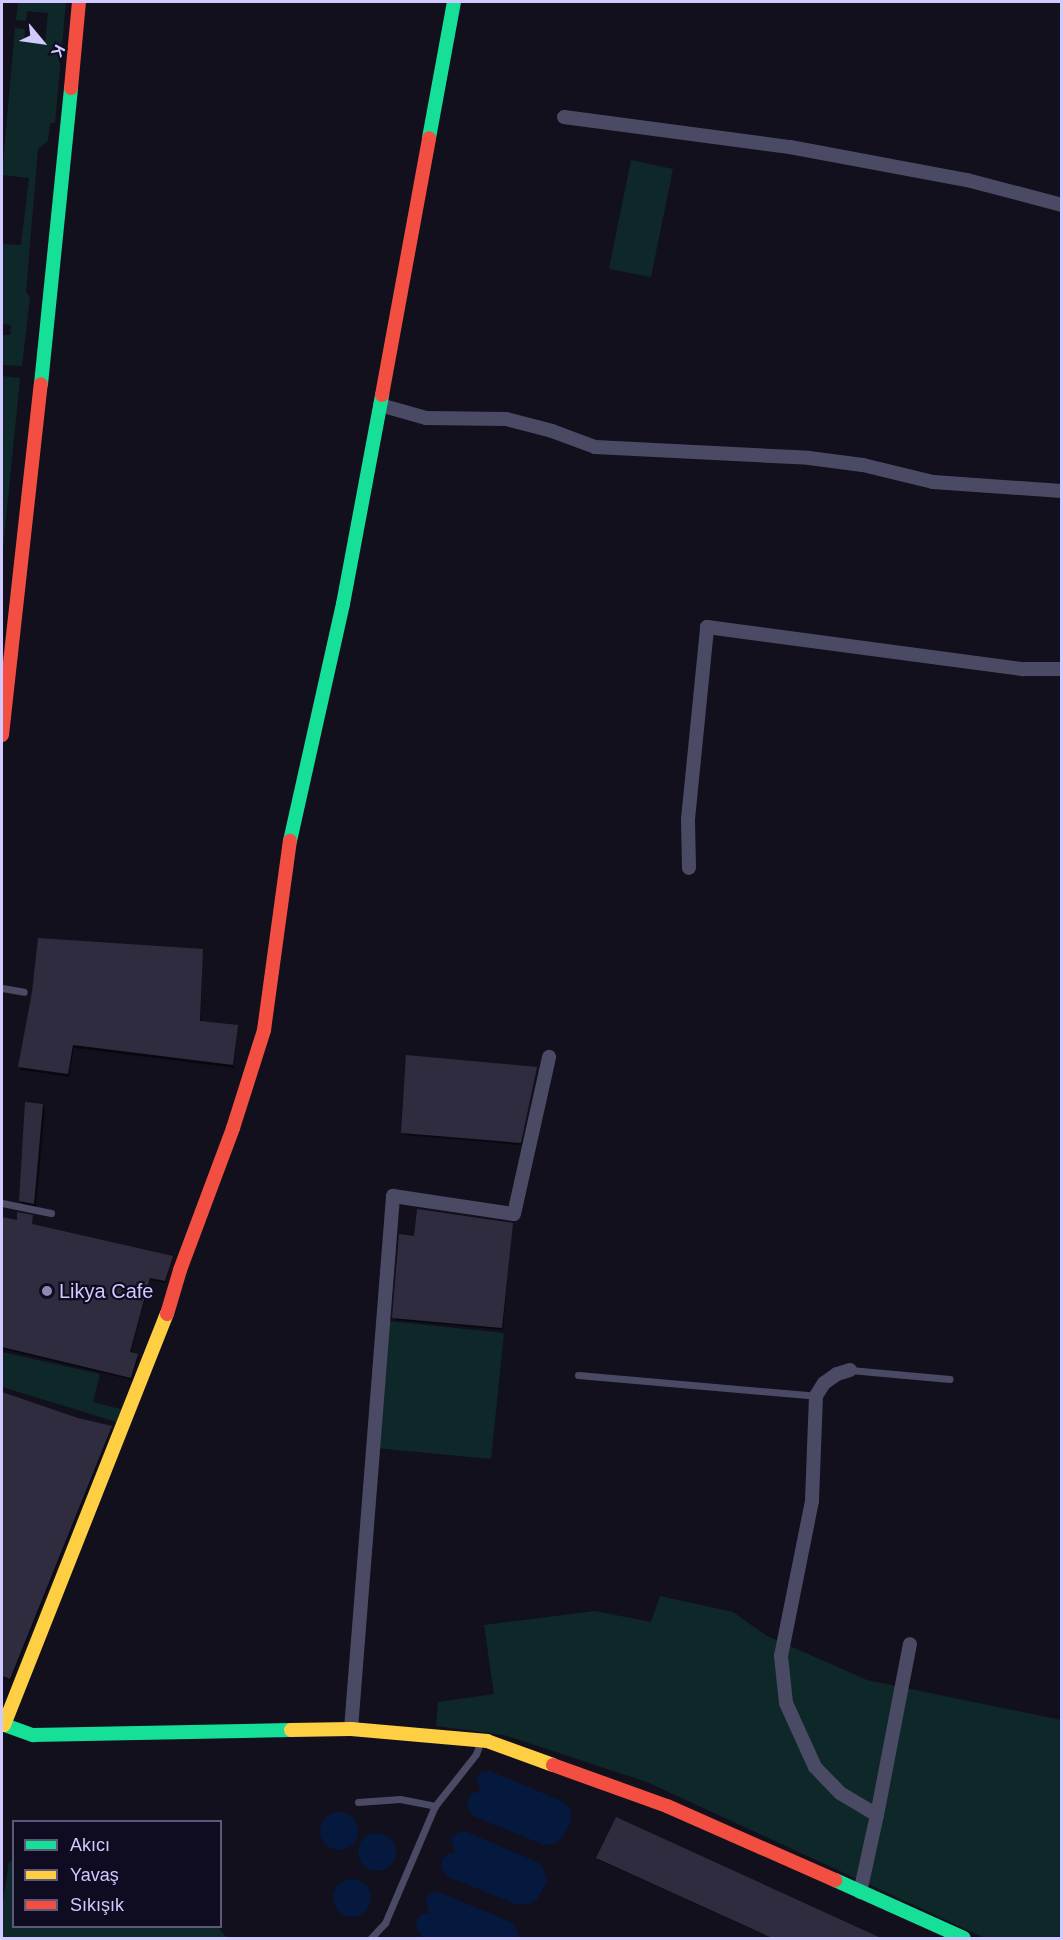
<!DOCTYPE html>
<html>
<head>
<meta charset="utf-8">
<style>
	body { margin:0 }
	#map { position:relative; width:1063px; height:1940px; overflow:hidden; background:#12101c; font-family:Arial,sans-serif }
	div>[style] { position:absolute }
	.green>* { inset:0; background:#0e2829 }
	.water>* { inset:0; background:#05183e }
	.round { border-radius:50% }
	.shadow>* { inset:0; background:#0007 }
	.building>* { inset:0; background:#302c3f }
	.lane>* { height:7px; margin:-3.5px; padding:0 3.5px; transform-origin:3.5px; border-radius:3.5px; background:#4b4a65 }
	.street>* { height:14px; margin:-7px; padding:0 7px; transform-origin:7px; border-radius:7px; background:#4b4a65 }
	.fast>* { height:14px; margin:-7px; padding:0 7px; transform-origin:7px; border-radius:7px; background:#16e098 }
	.slow>* { height:14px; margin:-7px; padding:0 7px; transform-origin:7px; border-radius:7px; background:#ffcf43 }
	.jam>* { height:14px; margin:-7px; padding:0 7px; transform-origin:7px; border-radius:7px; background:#f24e42 }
	.dots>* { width:16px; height:16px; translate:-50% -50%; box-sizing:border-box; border:3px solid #0f0b21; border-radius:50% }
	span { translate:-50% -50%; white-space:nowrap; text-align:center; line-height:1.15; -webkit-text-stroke:4.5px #0f0b21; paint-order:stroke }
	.poi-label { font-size:20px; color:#d1caff }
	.left { translate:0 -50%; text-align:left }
	.frame { position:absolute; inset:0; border:3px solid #d1caff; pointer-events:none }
	.legend { position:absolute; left:12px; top:1820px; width:210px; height:108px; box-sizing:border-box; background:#0f0b21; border:2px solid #5d577a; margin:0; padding:8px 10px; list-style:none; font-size:18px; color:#d1caff }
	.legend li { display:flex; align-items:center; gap:12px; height:30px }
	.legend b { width:30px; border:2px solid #5d577a }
	.north { position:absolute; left:12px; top:12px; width:60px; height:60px; -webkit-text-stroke:4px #0f0b21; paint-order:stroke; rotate:119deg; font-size:16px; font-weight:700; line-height:24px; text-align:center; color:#d1caff }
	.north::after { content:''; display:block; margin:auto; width:21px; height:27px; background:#d1caff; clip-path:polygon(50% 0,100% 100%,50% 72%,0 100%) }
</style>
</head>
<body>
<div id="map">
	<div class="green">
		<i style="clip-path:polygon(18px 2px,66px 2px,55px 123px,50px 123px,48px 141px,38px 149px,26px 292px,30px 297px,22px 366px,2px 365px,2px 335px,10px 335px,11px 325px,2px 324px,2px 244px,21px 245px,29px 178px,2px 175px,15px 28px,25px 29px,24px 41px,45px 43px,48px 13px,27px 11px,26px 21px,16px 20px)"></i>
		<i style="clip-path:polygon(631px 160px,673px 169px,651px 277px,609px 269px)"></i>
		<i style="clip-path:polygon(2px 376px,20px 378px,2px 558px)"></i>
		<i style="clip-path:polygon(388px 1321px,504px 1333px,491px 1459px,376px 1448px)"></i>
		<i style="clip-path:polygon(2px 1352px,100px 1374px,93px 1402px,124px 1410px,120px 1423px,2px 1387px)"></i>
		<i style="clip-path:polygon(660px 1596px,733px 1612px,767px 1636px,867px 1680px,1061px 1720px,1061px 1938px,985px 1938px,647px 1782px,504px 1735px,436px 1726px,438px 1702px,494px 1694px,484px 1625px,595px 1611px,651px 1622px)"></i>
		<i style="clip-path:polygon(9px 1861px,13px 1862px,14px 1926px,218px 1927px,227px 1938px,2px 1938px,2px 1909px)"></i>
	</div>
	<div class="water">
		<i style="clip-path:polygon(490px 1771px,564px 1802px,570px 1810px,572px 1821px,562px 1838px,555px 1844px,544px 1845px,473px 1816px,467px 1807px,468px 1799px,472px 1793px,480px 1792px,477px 1777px,482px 1772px)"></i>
		<i class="round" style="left:320px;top:1812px;width:38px;height:38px"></i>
		<i style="clip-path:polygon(465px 1831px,539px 1863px,544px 1870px,547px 1882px,537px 1899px,529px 1904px,518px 1905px,448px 1877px,441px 1868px,442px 1860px,447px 1854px,455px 1853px,451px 1838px,457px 1833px)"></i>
		<i class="round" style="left:358px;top:1833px;width:38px;height:38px"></i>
		<i class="round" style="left:333px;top:1879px;width:38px;height:38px"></i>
		<i style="clip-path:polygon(439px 1892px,513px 1923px,520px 1938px,422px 1937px,416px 1928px,417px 1920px,421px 1914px,429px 1913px,426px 1898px,431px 1893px)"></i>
	</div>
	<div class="shadow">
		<i style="clip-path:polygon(202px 951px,201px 1022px,237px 1026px,234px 1068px,74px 1048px,69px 1077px,21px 1070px,19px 1067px)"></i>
		<i style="clip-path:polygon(536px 1069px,521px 1145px,404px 1135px,403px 1133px)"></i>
		<i style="clip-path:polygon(43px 1105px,45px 1110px,36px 1207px,23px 1205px,20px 1200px)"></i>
		<i style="clip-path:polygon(32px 1216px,32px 1225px,172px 1257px,166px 1283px,150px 1280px,131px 1353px,139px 1357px,132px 1380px,2px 1349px,2px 1218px,18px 1222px)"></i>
		<i style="clip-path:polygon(512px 1224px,503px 1330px,395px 1320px,394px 1317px)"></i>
		<i style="clip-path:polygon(2px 1393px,112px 1429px,11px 1681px,2px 1677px)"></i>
		<i style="clip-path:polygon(617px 1819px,877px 1938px,771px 1938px,599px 1860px,598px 1858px)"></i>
	</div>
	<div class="building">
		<i style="clip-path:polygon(38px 938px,203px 949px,200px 1021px,238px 1025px,233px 1065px,73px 1045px,68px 1074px,18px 1067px,32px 992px)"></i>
		<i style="clip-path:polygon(406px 1055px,537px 1067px,521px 1143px,401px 1133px)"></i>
		<i style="clip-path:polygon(25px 1102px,43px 1104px,34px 1204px,19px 1201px)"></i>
		<i style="clip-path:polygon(417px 1209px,513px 1223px,502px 1328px,392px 1318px,399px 1234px,414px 1236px)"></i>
		<i style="clip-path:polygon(17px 1212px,33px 1215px,32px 1224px,173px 1256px,165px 1281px,150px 1278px,130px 1352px,138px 1354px,131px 1378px,2px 1347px,2px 1217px,17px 1220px)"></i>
		<i style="clip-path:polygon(2px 1392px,78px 1418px,112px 1426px,10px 1679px,2px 1676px)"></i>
		<i style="clip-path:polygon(616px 1817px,881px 1938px,772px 1938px,596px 1858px)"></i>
	</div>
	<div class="lane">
		<i style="left:2px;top:988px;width:22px;rotate:10deg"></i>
		<i style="left:2px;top:1203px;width:50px;rotate:11.5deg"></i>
		<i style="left:850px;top:1370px;width:100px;rotate:5.1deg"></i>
		<i style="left:578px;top:1375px;width:239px;rotate:5deg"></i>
		<i style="left:358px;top:1802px;width:42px;rotate:-4.1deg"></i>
		<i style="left:400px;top:1799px;width:36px;rotate:11deg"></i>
		<i style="left:371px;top:1938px;width:21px;rotate:-47deg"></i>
		<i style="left:385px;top:1923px;width:127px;rotate:-66.9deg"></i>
		<i style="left:435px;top:1806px;width:66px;rotate:-51.7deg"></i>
		<i style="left:476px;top:1754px;width:12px;rotate:-70deg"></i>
	</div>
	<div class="street">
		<i style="left:564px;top:117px;width:228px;rotate:7.6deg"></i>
		<i style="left:790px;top:147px;width:180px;rotate:10.6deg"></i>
		<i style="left:967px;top:180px;width:98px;rotate:14.7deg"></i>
		<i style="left:380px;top:405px;width:48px;rotate:15.8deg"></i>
		<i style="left:426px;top:418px;width:80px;rotate:0.7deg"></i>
		<i style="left:506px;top:419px;width:48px;rotate:14.6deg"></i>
		<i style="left:552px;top:431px;width:46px;rotate:20.4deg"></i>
		<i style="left:595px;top:447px;width:214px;rotate:2.9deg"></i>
		<i style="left:809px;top:458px;width:54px;rotate:7.4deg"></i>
		<i style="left:863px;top:465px;width:72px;rotate:13.7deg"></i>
		<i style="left:933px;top:482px;width:129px;rotate:4deg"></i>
		<i style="left:689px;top:868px;width:49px;rotate:-91.2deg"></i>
		<i style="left:688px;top:819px;width:193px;rotate:-84.3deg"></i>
		<i style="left:707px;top:627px;width:319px;rotate:7.6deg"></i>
		<i style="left:1023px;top:669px;width:39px"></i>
		<i style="left:850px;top:1370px;width:14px;rotate:163deg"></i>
		<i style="left:837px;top:1374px;width:16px;rotate:145deg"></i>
		<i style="left:824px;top:1383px;width:15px;rotate:122deg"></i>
		<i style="left:816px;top:1396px;width:105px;rotate:92.2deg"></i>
		<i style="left:812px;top:1501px;width:158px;rotate:101.3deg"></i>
		<i style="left:781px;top:1656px;width:47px;rotate:83.9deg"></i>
		<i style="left:786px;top:1703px;width:70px;rotate:65.6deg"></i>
		<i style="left:815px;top:1767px;width:36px;rotate:46deg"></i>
		<i style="left:840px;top:1793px;width:43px;rotate:30.7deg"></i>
		<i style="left:877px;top:1815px;width:79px;rotate:102.4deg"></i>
		<i style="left:351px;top:1729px;width:535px;rotate:-85.49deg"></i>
		<i style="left:393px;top:1196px;width:122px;rotate:8.5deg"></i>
		<i style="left:514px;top:1214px;width:161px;rotate:-77.4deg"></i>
		<i style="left:877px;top:1815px;width:174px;rotate:-79.1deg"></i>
	</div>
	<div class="fast">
		<i style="left:429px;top:138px;width:138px;rotate:-79.6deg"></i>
		<i style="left:41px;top:384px;width:298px;rotate:-84.2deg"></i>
		<i style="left:290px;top:841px;width:243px;rotate:-77.4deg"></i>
		<i style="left:343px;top:604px;width:213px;rotate:-79.4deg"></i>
		<i style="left:2px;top:1724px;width:33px;rotate:20deg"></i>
		<i style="left:33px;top:1735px;width:258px;rotate:-1.1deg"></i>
		<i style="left:835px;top:1880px;width:141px;rotate:24.2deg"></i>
	</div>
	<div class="slow">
		<i style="left:4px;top:1725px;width:442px;rotate:-68.4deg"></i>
		<i style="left:291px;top:1730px;width:60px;rotate:-1deg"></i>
		<i style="left:351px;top:1729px;width:137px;rotate:5deg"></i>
		<i style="left:487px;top:1741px;width:70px;rotate:20deg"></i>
	</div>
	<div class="jam">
		<i style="left:71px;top:88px;width:86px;rotate:-84.7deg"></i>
		<i style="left:382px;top:395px;width:261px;rotate:-79.6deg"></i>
		<i style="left:2px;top:735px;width:353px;rotate:-83.7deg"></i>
		<i style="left:167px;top:1314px;width:46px;rotate:-73.5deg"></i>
		<i style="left:180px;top:1270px;width:152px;rotate:-69.5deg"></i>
		<i style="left:233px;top:1128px;width:103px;rotate:-72.4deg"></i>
		<i style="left:264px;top:1030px;width:191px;rotate:-82.2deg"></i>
		<i style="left:553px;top:1765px;width:121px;rotate:19.8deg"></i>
		<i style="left:667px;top:1806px;width:184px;rotate:23.8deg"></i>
	</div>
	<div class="dots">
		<i style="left:47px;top:1291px;background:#8e89b0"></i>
	</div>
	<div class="poi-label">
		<span class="left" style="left:59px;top:1291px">Likya Cafe</span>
	</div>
	<div class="frame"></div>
	<ul class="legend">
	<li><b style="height:8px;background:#16e098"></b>Akıcı</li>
	<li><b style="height:8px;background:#ffcf43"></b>Yavaş</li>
	<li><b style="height:8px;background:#f24e42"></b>Sıkışık</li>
	</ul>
	<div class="north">K</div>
</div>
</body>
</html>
